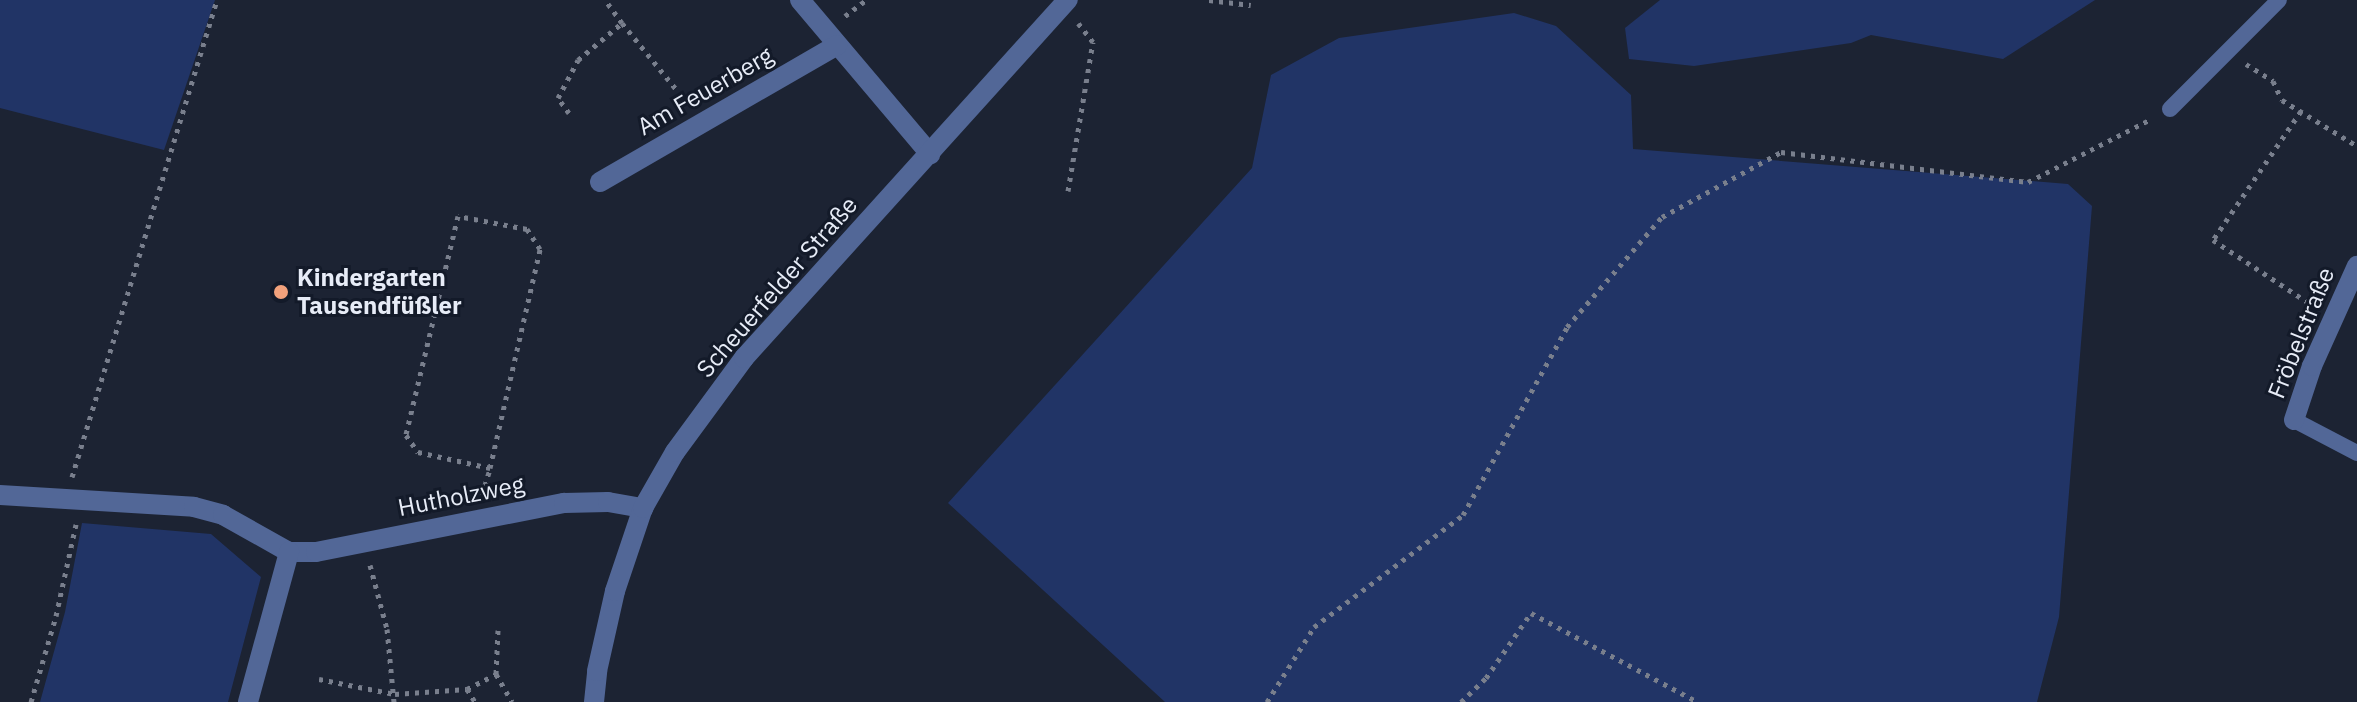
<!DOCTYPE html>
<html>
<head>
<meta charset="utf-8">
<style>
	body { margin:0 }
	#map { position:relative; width:2357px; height:702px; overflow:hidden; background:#1c2333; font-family:"IBM Plex Sans",sans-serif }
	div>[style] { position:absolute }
	.green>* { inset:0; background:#213466 }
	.path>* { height:5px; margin-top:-2.5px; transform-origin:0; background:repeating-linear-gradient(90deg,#797f8d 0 4px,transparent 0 10px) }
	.lane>* { height:16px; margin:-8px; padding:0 8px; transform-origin:8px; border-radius:8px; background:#526797 }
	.street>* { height:20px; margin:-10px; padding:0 10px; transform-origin:10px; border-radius:10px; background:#526797 }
	.dots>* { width:22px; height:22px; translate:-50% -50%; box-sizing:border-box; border:4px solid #131a29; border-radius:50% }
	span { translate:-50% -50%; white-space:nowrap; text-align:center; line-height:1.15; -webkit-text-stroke:6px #131a29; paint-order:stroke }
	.street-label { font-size:24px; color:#e7ecf7 }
	.poi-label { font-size:24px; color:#e7ecf7; font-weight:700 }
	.left { translate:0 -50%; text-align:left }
</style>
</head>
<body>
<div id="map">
	<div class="green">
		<i style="clip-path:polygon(0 0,215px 0,164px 150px,0 108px)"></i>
		<i style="clip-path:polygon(1660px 0,2095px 0,2003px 59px,1871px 35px,1851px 43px,1694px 66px,1629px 59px,1625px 28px)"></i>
		<i style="clip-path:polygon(1514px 13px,1556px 26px,1631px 95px,1633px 149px,2068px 184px,2092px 206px,2059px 617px,2037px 702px,1165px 702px,948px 503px,1252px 168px,1271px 75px,1339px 38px)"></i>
		<i style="clip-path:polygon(82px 523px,211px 534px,261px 577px,228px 702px,40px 702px,65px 612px)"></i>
	</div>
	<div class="path">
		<i style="left:1209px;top:0;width:42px;rotate:6.8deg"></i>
		<i style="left:845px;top:16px;width:26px;rotate:-37deg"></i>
		<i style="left:622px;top:23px;width:107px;rotate:50.7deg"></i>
		<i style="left:2246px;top:64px;width:32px;rotate:32deg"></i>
		<i style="left:2273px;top:81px;width:21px;rotate:65deg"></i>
		<i style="left:2282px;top:100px;width:88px;rotate:31.5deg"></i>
		<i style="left:2301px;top:111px;width:156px;rotate:124.3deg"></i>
		<i style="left:2213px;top:240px;width:118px;rotate:33.3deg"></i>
		<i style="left:569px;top:113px;width:19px;rotate:-126deg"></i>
		<i style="left:558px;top:98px;width:43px;rotate:-62.2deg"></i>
		<i style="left:578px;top:60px;width:57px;rotate:-40.1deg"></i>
		<i style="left:622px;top:23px;width:29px;rotate:-126deg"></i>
		<i style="left:1068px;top:191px;width:151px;rotate:-80.5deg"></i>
		<i style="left:1093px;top:42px;width:24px;rotate:-128deg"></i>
		<i style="left:72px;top:477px;width:499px;rotate:-73.1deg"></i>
		<i style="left:482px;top:495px;width:28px;rotate:-73deg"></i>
		<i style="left:490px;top:468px;width:225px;rotate:-77.1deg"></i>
		<i style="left:540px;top:249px;width:24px;rotate:-123deg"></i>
		<i style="left:527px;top:229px;width:70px;rotate:-169.3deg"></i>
		<i style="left:458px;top:216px;width:225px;rotate:103.4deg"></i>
		<i style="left:406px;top:435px;width:21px;rotate:55deg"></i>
		<i style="left:418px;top:452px;width:74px;rotate:12.5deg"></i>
		<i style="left:370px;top:565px;width:66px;rotate:75.1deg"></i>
		<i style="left:387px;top:629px;width:73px;rotate:84.5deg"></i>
		<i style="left:496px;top:674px;width:44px;rotate:-87.4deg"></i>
		<i style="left:319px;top:679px;width:77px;rotate:11.2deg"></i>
		<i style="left:395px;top:694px;width:72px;rotate:-4deg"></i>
		<i style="left:467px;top:689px;width:33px;rotate:-27deg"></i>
		<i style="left:496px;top:674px;width:32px;rotate:60deg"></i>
		<i style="left:467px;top:689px;width:15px;rotate:58deg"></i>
		<i style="left:31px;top:702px;width:90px;rotate:-73.8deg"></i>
		<i style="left:56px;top:616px;width:94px;rotate:-77.7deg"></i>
		<i style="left:1267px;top:702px;width:89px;rotate:-57.9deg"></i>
		<i style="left:1314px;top:627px;width:186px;rotate:-36.9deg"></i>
		<i style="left:1463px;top:515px;width:215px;rotate:-61deg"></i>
		<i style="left:1567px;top:327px;width:145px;rotate:-49.2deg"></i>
		<i style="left:1662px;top:217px;width:136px;rotate:-28.6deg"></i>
		<i style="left:1781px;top:152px;width:249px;rotate:6.9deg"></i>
		<i style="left:2028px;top:182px;width:138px;rotate:-27.1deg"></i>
		<i style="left:1461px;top:702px;width:35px;rotate:-44deg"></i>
		<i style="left:1486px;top:678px;width:79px;rotate:-55.3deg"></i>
		<i style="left:1531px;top:613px;width:189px;rotate:28.1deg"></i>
	</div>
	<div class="lane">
		<i style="left:2170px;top:109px;width:154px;rotate:-45deg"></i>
		<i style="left:2294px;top:420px;width:71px;rotate:27.6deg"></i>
	</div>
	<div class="street">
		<i style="left:800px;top:0;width:202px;rotate:49.8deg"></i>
		<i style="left:600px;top:182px;width:274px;rotate:-30deg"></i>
		<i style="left:2294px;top:420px;width:57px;rotate:-71.6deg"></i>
		<i style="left:2312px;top:366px;width:110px;rotate:-65.8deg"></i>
		<i style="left:0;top:495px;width:194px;rotate:3.5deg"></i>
		<i style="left:194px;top:507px;width:30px;rotate:15deg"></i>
		<i style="left:223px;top:515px;width:76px;rotate:29.3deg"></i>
		<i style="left:289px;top:552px;width:27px"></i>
		<i style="left:316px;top:552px;width:253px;rotate:-11.2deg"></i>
		<i style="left:564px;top:503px;width:44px;rotate:-1.3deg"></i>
		<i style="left:608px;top:502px;width:36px;rotate:10deg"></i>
		<i style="left:248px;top:702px;width:156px;rotate:-74.7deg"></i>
		<i style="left:594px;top:702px;width:31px;rotate:-84deg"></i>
		<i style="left:597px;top:671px;width:82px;rotate:-77.3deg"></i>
		<i style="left:615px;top:591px;width:88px;rotate:-71.4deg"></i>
		<i style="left:643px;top:508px;width:64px;rotate:-60.3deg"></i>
		<i style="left:675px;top:452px;width:117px;rotate:-53.7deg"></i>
		<i style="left:744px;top:358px;width:483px;rotate:-47.9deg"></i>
	</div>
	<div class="dots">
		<i style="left:281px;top:292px;background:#f1a17c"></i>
	</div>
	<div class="street-label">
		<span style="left:705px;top:91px;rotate:-30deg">Am Feuerberg</span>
		<span style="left:777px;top:287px;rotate:-49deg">Scheuerfelder Straße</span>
		<span style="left:2301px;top:333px;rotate:-68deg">Fröbelstraße</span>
		<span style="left:461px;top:496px;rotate:-11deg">Hutholzweg</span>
	</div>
	<div class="poi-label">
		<span class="left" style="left:297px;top:292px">Kindergarten<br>Tausendfüßler</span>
	</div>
</div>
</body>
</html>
